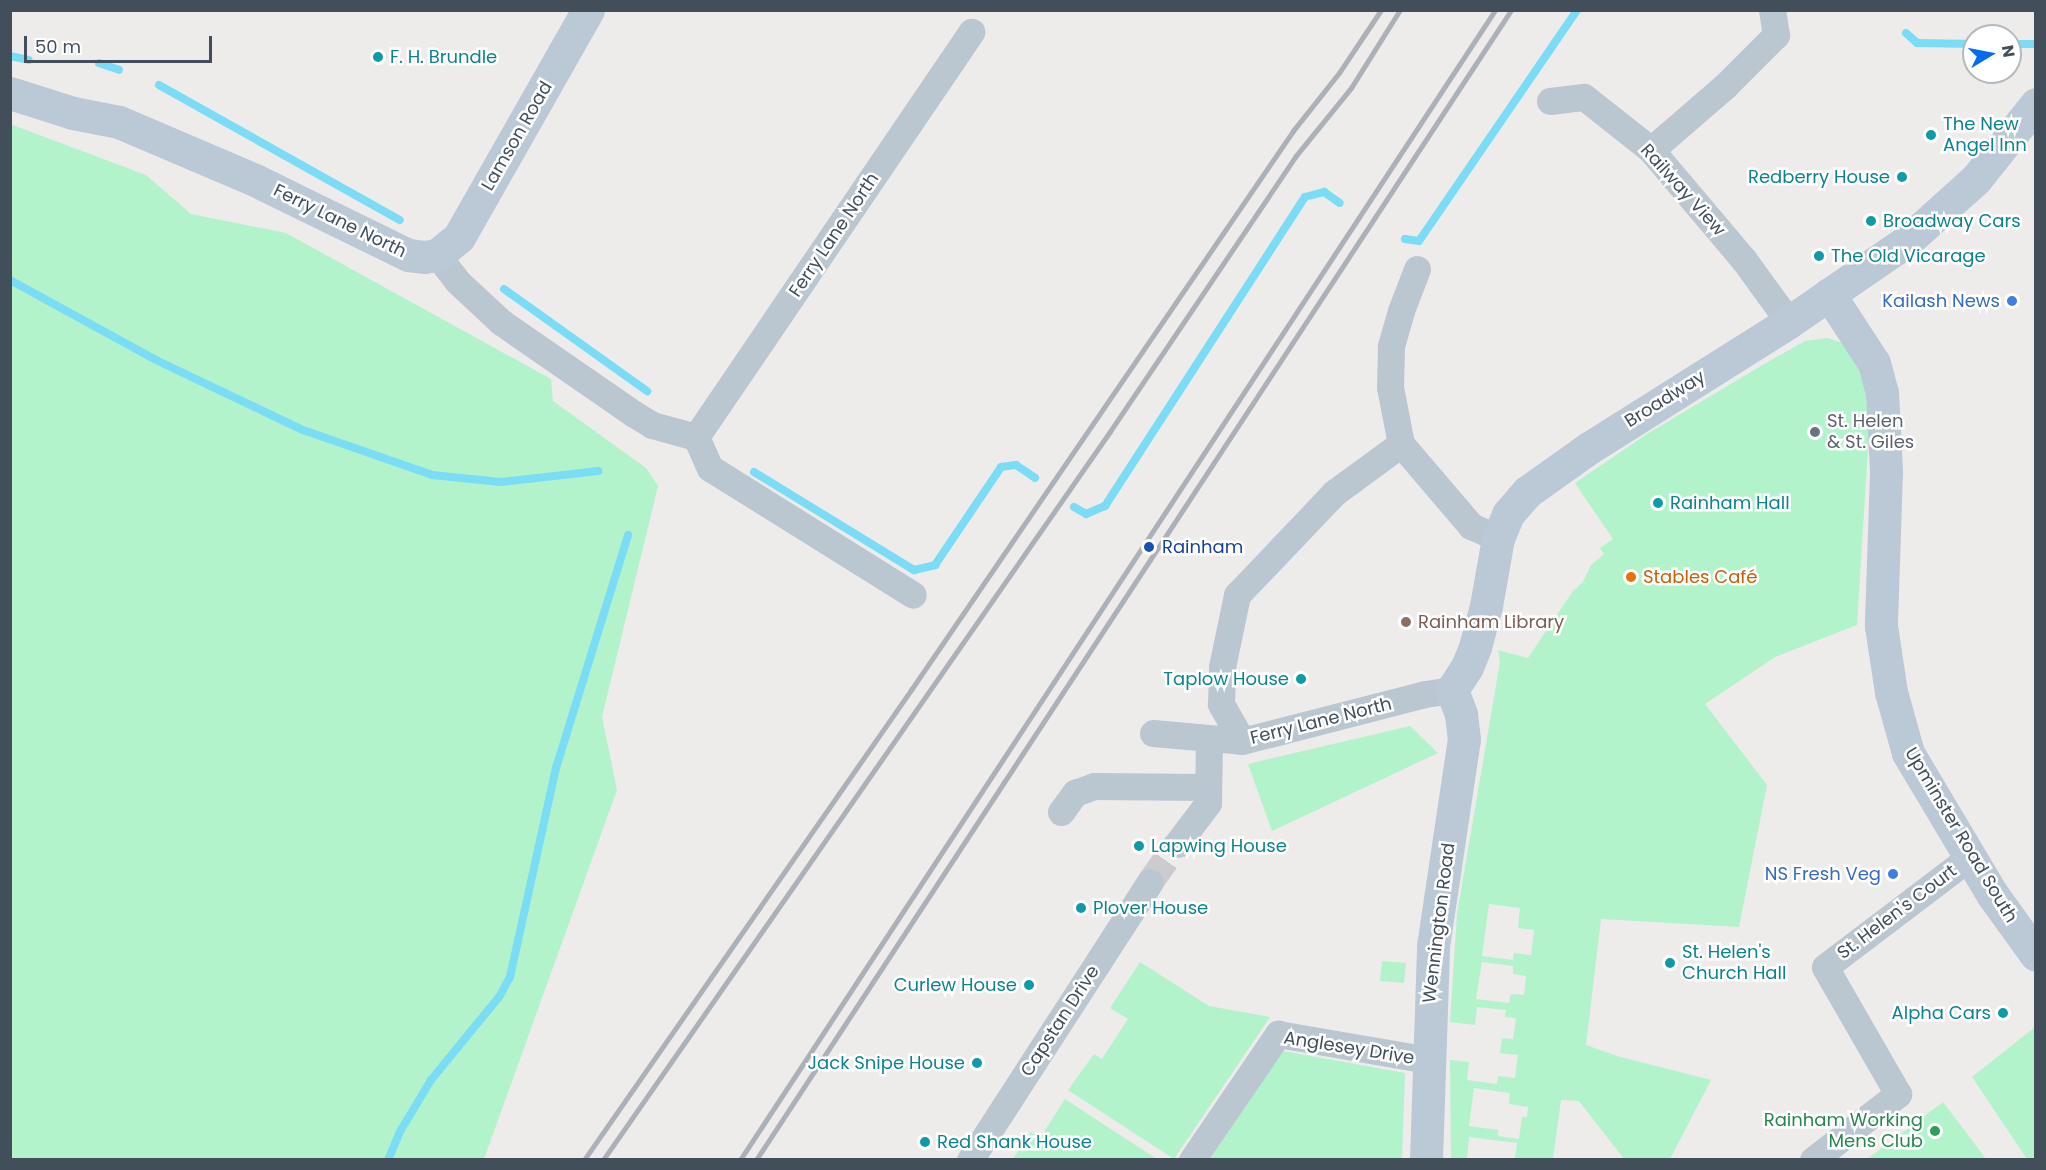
<!DOCTYPE html>
<html>
<head>
<meta charset="utf-8">
<style>
	body { margin:0 }
	#map { position:relative; width:2046px; height:1170px; overflow:hidden; background:#eeebeb; font-family:Poppins,sans-serif }
	div>[style] { position:absolute }
	.green>* { inset:0; background:#b2f3cb }
	.stream>* { height:8px; margin:-4px; padding:0 4px; transform-origin:4px; border-radius:4px; background:#7adcf5 }
	.street-tunnel>* { height:27px; margin-top:-13.5px; transform-origin:0; background:repeating-linear-gradient(90deg,#ccccce 0 27px,transparent 0 41px) }
	.street>* { height:27px; margin:-13.5px; padding:0 13.5px; transform-origin:13.5px; border-radius:13.5px; background:#bac6d0 }
	.secondary>* { height:33px; margin:-16.5px; padding:0 16.5px; transform-origin:16.5px; border-radius:16.5px; background:#bbc9d7 }
	.rail>* { height:4.5px; margin:-2.25px; padding:0 2.25px; transform-origin:2.25px; border-radius:2.25px; background:#acb0b7 }
	.dots>* { width:16px; height:16px; translate:-50% -50%; box-sizing:border-box; border:3px solid #fff; border-radius:50% }
	span { translate:-50% -50%; white-space:nowrap; text-align:center; line-height:1.15; -webkit-text-stroke:5px #fff; paint-order:stroke }
	.culture-label { font-size:18px; color:#0d838f }
	.left { translate:0 -50%; text-align:left }
	.right { translate:-100% -50%; text-align:right }
	.street-label { font-size:18px; color:#424f5a }
	.shop-label { font-size:18px; color:#366cbe }
	.worship-label { font-size:18px; color:#5b616d }
	.transit-label { font-size:18px; color:#164399 }
	.food-label { font-size:18px; color:#c56008 }
	.education-label { font-size:18px; color:#785e54 }
	.leisure-label { font-size:18px; color:#27864d }
	.frame { position:absolute; inset:0; border:12px solid #424f5a; pointer-events:none }
	.north { position:absolute; left:1962px; top:24px; width:60px; height:60px; box-sizing:border-box; background:#fff; border:2px solid #b3b9bd; border-radius:50%; rotate:80deg; font-size:16px; font-weight:700; line-height:24px; text-align:center; color:#424f5a }
	.north::after { content:''; display:block; margin:auto; width:21px; height:27px; background:#066ced; clip-path:polygon(50% 0,100% 100%,50% 72%,0 100%) }
	.scale { position:absolute; left:24px; top:36px; width:188px; height:27px; box-sizing:border-box; border:3px solid #424f5a; border-top:0; padding-left:8px; font-size:18px; line-height:21px; white-space:nowrap; color:#424f5a; -webkit-text-stroke:4px #fff; paint-order:stroke }
</style>
</head>
<body>
<div id="map">
	<div class="green">
		<i style="clip-path:polygon(10px 124px,146px 175px,191px 214px,286px 233px,551px 379px,553px 401px,646px 468px,658px 486px,602px 717px,617px 790px,484px 1159px,11px 1159px)"></i>
		<i style="clip-path:polygon(evenodd,1828px 338px,1851px 346px,1872px 385px,1857px 625px,1775px 657px,1705px 704px,1767px 785px,1739px 927px,1601px 919px,1586px 1045px,1617px 1056px,1711px 1080px,1670px 1159px,1624px 1159px,1579px 1101px,1561px 1100px,1553px 1159px,1515px 1159px,1517px 1143px,1469px 1137px,1467px 1159px,1451px 1159px,1450px 1060px,1469px 1062px,1467px 1080px,1497px 1084px,1498px 1076px,1515px 1078px,1518px 1055px,1500px 1053px,1502px 1038px,1513px 1039px,1516px 1018px,1505px 1017px,1506px 1010px,1477px 1007px,1475px 1025px,1450px 1022px,1457px 914px,1500px 662px,1498px 650px,1528px 658px,1573px 591px,1583px 582px,1591px 565px,1604px 554px,1600px 548px,1613px 539px,1575px 483px,1647px 434px,1766px 363px,1805px 341px,1828px 338px,1489px 904px,1520px 908px,1518px 928px,1534px 930px,1531px 955px,1514px 953px,1513px 960px,1482px 956px,1489px 904px,1828px 338px,1482px 962px,1513px 966px,1513px 974px,1526px 976px,1524px 995px,1511px 994px,1509px 1003px,1476px 999px,1482px 962px,1828px 338px,1474px 1088px,1510px 1093px,1509px 1104px,1528px 1107px,1527px 1117px,1522px 1117px,1519px 1139px,1498px 1136px,1498px 1130px,1469px 1126px,1474px 1088px)"></i>
		<i style="clip-path:polygon(1410px 726px,1438px 753px,1272px 831px,1248px 764px)"></i>
		<i style="clip-path:polygon(1382px 961px,1406px 963px,1404px 983px,1380px 981px)"></i>
		<i style="clip-path:polygon(1140px 962px,1209px 1006px,1270px 1017px,1174px 1159px,1068px 1090px,1094px 1054px,1102px 1059px,1128px 1019px,1110px 1008px)"></i>
		<i style="clip-path:polygon(2035px 1027px,2035px 1159px,2027px 1159px,1972px 1077px)"></i>
		<i style="clip-path:polygon(1283px 1051px,1405px 1073px,1402px 1159px,1210px 1159px)"></i>
		<i style="clip-path:polygon(1065px 1099px,1103px 1124px,1157px 1159px,1013px 1159px,1031px 1132px,1040px 1138px)"></i>
		<i style="clip-path:polygon(1943px 1102px,1986px 1159px,1867px 1159px)"></i>
	</div>
	<div class="stream">
		<i style="left:1906px;top:33px;width:15px;rotate:42deg"></i>
		<i style="left:1917px;top:43px;width:57px;rotate:1deg"></i>
		<i style="left:2010px;top:44px;width:26px"></i>
		<i style="left:10px;top:56px;width:19px;rotate:12deg"></i>
		<i style="left:99px;top:63px;width:21px;rotate:19deg"></i>
		<i style="left:159px;top:85px;width:276px;rotate:29.3deg"></i>
		<i style="left:1405px;top:239px;width:14px;rotate:8deg"></i>
		<i style="left:1419px;top:241px;width:280px;rotate:-55.6deg"></i>
		<i style="left:10px;top:280px;width:166px;rotate:28.7deg"></i>
		<i style="left:156px;top:360px;width:163px;rotate:25.5deg"></i>
		<i style="left:303px;top:430px;width:137px;rotate:19.2deg"></i>
		<i style="left:432px;top:475px;width:69px;rotate:5.8deg"></i>
		<i style="left:501px;top:482px;width:98px;rotate:-6.5deg"></i>
		<i style="left:504px;top:289px;width:176px;rotate:35.5deg"></i>
		<i style="left:754px;top:472px;width:188px;rotate:31.5deg"></i>
		<i style="left:914px;top:570px;width:22px;rotate:-13deg"></i>
		<i style="left:935px;top:565px;width:118px;rotate:-56deg"></i>
		<i style="left:1001px;top:467px;width:15px;rotate:-8deg"></i>
		<i style="left:1016px;top:465px;width:23px;rotate:34deg"></i>
		<i style="left:1074px;top:507px;width:14px;rotate:30deg"></i>
		<i style="left:1086px;top:514px;width:21px;rotate:-23deg"></i>
		<i style="left:1105px;top:506px;width:368px;rotate:-57.1deg"></i>
		<i style="left:1305px;top:197px;width:20px;rotate:-15deg"></i>
		<i style="left:1324px;top:192px;width:19px;rotate:35deg"></i>
		<i style="left:388px;top:1160px;width:33px;rotate:-67deg"></i>
		<i style="left:401px;top:1130px;width:58px;rotate:-59deg"></i>
		<i style="left:431px;top:1080px;width:107px;rotate:-50.7deg"></i>
		<i style="left:499px;top:997px;width:23px;rotate:-61deg"></i>
		<i style="left:510px;top:977px;width:214px;rotate:-77.6deg"></i>
		<i style="left:556px;top:768px;width:244px;rotate:-72.8deg"></i>
	</div>
	<div class="street-tunnel">
		<i style="left:1150px;top:882px;width:47px;rotate:-54.6deg"></i>
	</div>
	<div class="street">
		<i style="left:1550px;top:101px;width:34px;rotate:-7deg"></i>
		<i style="left:1584px;top:97px;width:85px;rotate:38.3deg"></i>
		<i style="left:1651px;top:150px;width:144px;rotate:49.8deg"></i>
		<i style="left:1744px;top:260px;width:77px;rotate:54deg"></i>
		<i style="left:1651px;top:150px;width:99px;rotate:-40.9deg"></i>
		<i style="left:1726px;top:85px;width:71px;rotate:-45deg"></i>
		<i style="left:1776px;top:35px;width:25px;rotate:-99deg"></i>
		<i style="left:437px;top:255px;width:33px;rotate:52deg"></i>
		<i style="left:457px;top:281px;width:60px;rotate:43deg"></i>
		<i style="left:501px;top:322px;width:162px;rotate:34.7deg"></i>
		<i style="left:634px;top:414px;width:21px;rotate:31deg"></i>
		<i style="left:652px;top:425px;width:46px;rotate:15.3deg"></i>
		<i style="left:696px;top:437px;width:490px;rotate:-55.8deg"></i>
		<i style="left:1417px;top:269px;width:45px;rotate:110.9deg"></i>
		<i style="left:1401px;top:311px;width:37px;rotate:106deg"></i>
		<i style="left:1391px;top:347px;width:40px;rotate:91.4deg"></i>
		<i style="left:1390px;top:387px;width:58px;rotate:79.1deg"></i>
		<i style="left:1401px;top:444px;width:108px;rotate:49.5deg"></i>
		<i style="left:1471px;top:526px;width:30px;rotate:24deg"></i>
		<i style="left:696px;top:437px;width:34px;rotate:66deg"></i>
		<i style="left:710px;top:468px;width:239px;rotate:32deg"></i>
		<i style="left:1153px;top:733px;width:89px;rotate:5.1deg"></i>
		<i style="left:1242px;top:741px;width:189px;rotate:-14.4deg"></i>
		<i style="left:1425px;top:694px;width:27px;rotate:-8deg"></i>
		<i style="left:1242px;top:741px;width:43px;rotate:-119.6deg"></i>
		<i style="left:1221px;top:704px;width:37px;rotate:-88deg"></i>
		<i style="left:1222px;top:667px;width:74px;rotate:-78.2deg"></i>
		<i style="left:1237px;top:595px;width:141px;rotate:-46.4deg"></i>
		<i style="left:1334px;top:493px;width:83px;rotate:-36.2deg"></i>
		<i style="left:1061px;top:812px;width:24px;rotate:-54deg"></i>
		<i style="left:1075px;top:793px;width:20px;rotate:-20deg"></i>
		<i style="left:1094px;top:786px;width:114px;rotate:0.5deg"></i>
		<i style="left:1177px;top:844px;width:51px;rotate:-52.9deg"></i>
		<i style="left:1208px;top:803px;width:63px;rotate:-89.1deg"></i>
		<i style="left:970px;top:1160px;width:331px;rotate:-57.1deg"></i>
		<i style="left:1192px;top:1160px;width:153px;rotate:-55.7deg"></i>
		<i style="left:1278px;top:1034px;width:152px;rotate:9.8deg"></i>
		<i style="left:1813px;top:1160px;width:108px;rotate:-37.8deg"></i>
		<i style="left:1898px;top:1094px;width:146px;rotate:-119.9deg"></i>
		<i style="left:1825px;top:967px;width:182px;rotate:-37.2deg"></i>
	</div>
	<div class="secondary">
		<i style="left:10px;top:93px;width:66px;rotate:17.6deg"></i>
		<i style="left:73px;top:113px;width:47px;rotate:11.1deg"></i>
		<i style="left:119px;top:122px;width:148px;rotate:23.1deg"></i>
		<i style="left:255px;top:180px;width:170px;rotate:26.1deg"></i>
		<i style="left:408px;top:255px;width:16px;rotate:7deg"></i>
		<i style="left:424px;top:257px;width:13px;rotate:-9deg"></i>
		<i style="left:437px;top:255px;width:28px;rotate:-39deg"></i>
		<i style="left:459px;top:237px;width:261px;rotate:-60.4deg"></i>
		<i style="left:1829px;top:294px;width:82px;rotate:56.9deg"></i>
		<i style="left:1874px;top:363px;width:30px;rotate:75deg"></i>
		<i style="left:1882px;top:392px;width:80px;rotate:87.1deg"></i>
		<i style="left:1886px;top:472px;width:154px;rotate:91.9deg"></i>
		<i style="left:1881px;top:626px;width:67px;rotate:81.4deg"></i>
		<i style="left:1891px;top:692px;width:63px;rotate:74.4deg"></i>
		<i style="left:1908px;top:753px;width:164px;rotate:59.2deg"></i>
		<i style="left:1992px;top:894px;width:75px;rotate:54.2deg"></i>
		<i style="left:1426px;top:1160px;width:214px;rotate:-88.1deg"></i>
		<i style="left:1433px;top:946px;width:209px;rotate:-81.5deg"></i>
		<i style="left:1464px;top:739px;width:25px;rotate:-97deg"></i>
		<i style="left:1461px;top:714px;width:26px;rotate:-111deg"></i>
		<i style="left:1452px;top:690px;width:27px;rotate:-57deg"></i>
		<i style="left:1467px;top:667px;width:22px;rotate:-68deg"></i>
		<i style="left:1475px;top:647px;width:42px;rotate:-75deg"></i>
		<i style="left:1486px;top:606px;width:69px;rotate:-80deg"></i>
		<i style="left:1498px;top:538px;width:26px;rotate:-67deg"></i>
		<i style="left:1508px;top:514px;width:29px;rotate:-49deg"></i>
		<i style="left:1527px;top:492px;width:76px;rotate:-35.4deg"></i>
		<i style="left:1589px;top:448px;width:236px;rotate:-32.2deg"></i>
		<i style="left:1789px;top:322px;width:143px;rotate:-34.5deg"></i>
		<i style="left:1907px;top:241px;width:93px;rotate:-41.9deg"></i>
		<i style="left:1976px;top:179px;width:96px;rotate:-51.3deg"></i>
	</div>
	<div class="rail">
		<i style="left:584px;top:1160px;width:573px;rotate:-55.17deg"></i>
		<i style="left:911px;top:690px;width:677px;rotate:-55.65deg"></i>
		<i style="left:1293px;top:131px;width:74px;rotate:-51.6deg"></i>
		<i style="left:1339px;top:73px;width:76px;rotate:-56.3deg"></i>
		<i style="left:603px;top:1160px;width:886px;rotate:-55.16deg"></i>
		<i style="left:1109px;top:433px;width:333px;rotate:-56deg"></i>
		<i style="left:1295px;top:157px;width:89px;rotate:-50.9deg"></i>
		<i style="left:1351px;top:88px;width:92px;rotate:-57.9deg"></i>
		<i style="left:740px;top:1160px;width:1376px;rotate:-56.71deg"></i>
		<i style="left:756px;top:1160px;width:1376px;rotate:-56.71deg"></i>
	</div>
	<div class="dots">
		<i style="left:378px;top:57px;background:#0f9aa8"></i>
		<i style="left:1931px;top:135px;background:#0f9aa8"></i>
		<i style="left:1902px;top:177px;background:#0f9aa8"></i>
		<i style="left:1871px;top:221px;background:#0f9aa8"></i>
		<i style="left:1819px;top:256px;background:#0f9aa8"></i>
		<i style="left:2012px;top:301px;background:#3f7fe0"></i>
		<i style="left:1815px;top:432px;background:#6b7280"></i>
		<i style="left:1658px;top:503px;background:#0f9aa8"></i>
		<i style="left:1149px;top:547px;background:#1a4fb4"></i>
		<i style="left:1631px;top:577px;background:#e8710a"></i>
		<i style="left:1406px;top:622px;background:#8d6e63"></i>
		<i style="left:1301px;top:679px;background:#0f9aa8"></i>
		<i style="left:1139px;top:846px;background:#0f9aa8"></i>
		<i style="left:1893px;top:874px;background:#3f7fe0"></i>
		<i style="left:1081px;top:908px;background:#0f9aa8"></i>
		<i style="left:1670px;top:963px;background:#0f9aa8"></i>
		<i style="left:1029px;top:985px;background:#0f9aa8"></i>
		<i style="left:2003px;top:1013px;background:#0f9aa8"></i>
		<i style="left:977px;top:1063px;background:#0f9aa8"></i>
		<i style="left:1935px;top:1131px;background:#2e9e5b"></i>
		<i style="left:925px;top:1142px;background:#0f9aa8"></i>
	</div>
	<div class="culture-label">
		<span class="left" style="left:390px;top:57px">F. H. Brundle</span>
		<span class="left" style="left:1943px;top:135px">The New<br>Angel Inn</span>
		<span class="right" style="left:1890px;top:177px">Redberry House</span>
		<span class="left" style="left:1883px;top:221px">Broadway Cars</span>
		<span class="left" style="left:1831px;top:256px">The Old Vicarage</span>
		<span class="left" style="left:1670px;top:503px">Rainham Hall</span>
		<span class="right" style="left:1289px;top:679px">Taplow House</span>
		<span class="left" style="left:1151px;top:846px">Lapwing House</span>
		<span class="left" style="left:1093px;top:908px">Plover House</span>
		<span class="left" style="left:1682px;top:963px">St. Helen's<br>Church Hall</span>
		<span class="right" style="left:1017px;top:985px">Curlew House</span>
		<span class="right" style="left:1991px;top:1013px">Alpha Cars</span>
		<span class="right" style="left:965px;top:1063px">Jack Snipe House</span>
		<span class="left" style="left:937px;top:1142px">Red Shank House</span>
	</div>
	<div class="street-label">
		<span style="left:517px;top:136px;rotate:-60deg">Lamson Road</span>
		<span style="left:1683px;top:190px;rotate:48deg">Railway View</span>
		<span style="left:340px;top:221px;rotate:26deg">Ferry Lane North</span>
		<span style="left:834px;top:235px;rotate:-56deg">Ferry Lane North</span>
		<span style="left:1665px;top:399px;rotate:-32deg">Broadway</span>
		<span style="left:1321px;top:721px;rotate:-14deg">Ferry Lane North</span>
		<span style="left:1961px;top:835px;rotate:59deg">Upminster Road South</span>
		<span style="left:1897px;top:912px;rotate:-37deg">St. Helen's Court</span>
		<span style="left:1439px;top:923px;rotate:-83deg">Wennington Road</span>
		<span style="left:1060px;top:1021px;rotate:-57deg">Capstan Drive</span>
		<span style="left:1349px;top:1048px;rotate:9deg">Anglesey Drive</span>
	</div>
	<div class="shop-label">
		<span class="right" style="left:2000px;top:301px">Kailash News</span>
		<span class="right" style="left:1881px;top:874px">NS Fresh Veg</span>
	</div>
	<div class="worship-label">
		<span class="left" style="left:1827px;top:432px">St. Helen<br>&amp; St. Giles</span>
	</div>
	<div class="transit-label">
		<span class="left" style="left:1162px;top:547px">Rainham</span>
	</div>
	<div class="food-label">
		<span class="left" style="left:1643px;top:577px">Stables Café</span>
	</div>
	<div class="education-label">
		<span class="left" style="left:1418px;top:622px">Rainham Library</span>
	</div>
	<div class="leisure-label">
		<span class="right" style="left:1923px;top:1131px">Rainham Working<br>Mens Club</span>
	</div>
	<div class="frame"></div>
	<div class="north">N</div>
	<div class="scale">50 m</div>
</div>
</body>
</html>
